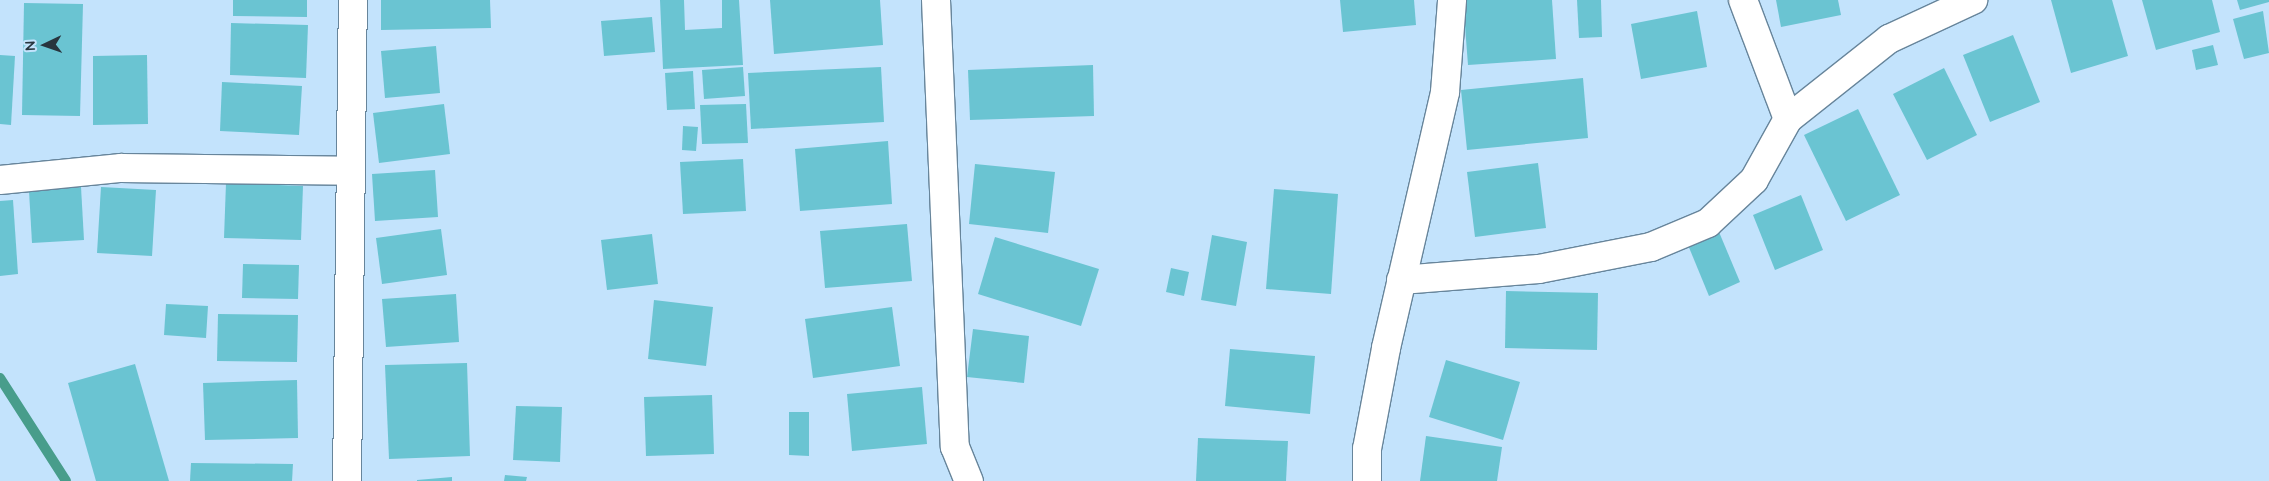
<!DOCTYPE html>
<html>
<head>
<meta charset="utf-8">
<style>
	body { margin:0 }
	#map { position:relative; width:2269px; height:481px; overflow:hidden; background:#c3e3fc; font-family:Quicksand,sans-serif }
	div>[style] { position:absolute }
	.stream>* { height:10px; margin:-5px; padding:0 5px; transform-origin:5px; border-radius:5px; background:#489d8b }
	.building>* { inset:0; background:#6ac4d2 }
	.roads { filter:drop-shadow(1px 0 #67859b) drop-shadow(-1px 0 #67859b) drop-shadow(0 1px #67859b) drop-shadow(0 -1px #67859b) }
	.street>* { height:28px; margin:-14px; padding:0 14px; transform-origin:14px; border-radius:14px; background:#fff }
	span { translate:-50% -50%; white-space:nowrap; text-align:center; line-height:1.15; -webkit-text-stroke:4px #c3e3fc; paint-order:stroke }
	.north { position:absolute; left:20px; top:20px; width:50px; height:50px; -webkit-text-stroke:4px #c3e3fc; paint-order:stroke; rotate:267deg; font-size:14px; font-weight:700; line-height:20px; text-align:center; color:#28353e }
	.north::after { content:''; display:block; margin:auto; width:18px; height:22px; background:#28353e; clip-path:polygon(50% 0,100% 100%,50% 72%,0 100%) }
</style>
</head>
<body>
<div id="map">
	<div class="stream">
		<i style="left:0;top:378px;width:122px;rotate:57.3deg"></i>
	</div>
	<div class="building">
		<i style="clip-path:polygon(233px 0,307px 0,307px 17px,233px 16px)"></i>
		<i style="clip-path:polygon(381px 0,490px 0,491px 28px,381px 30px)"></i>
		<i style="clip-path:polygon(660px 0,684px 0,685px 30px,722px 28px,722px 0,739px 0,743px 65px,663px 69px)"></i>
		<i style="clip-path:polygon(770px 0,880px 0,883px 45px,774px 54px)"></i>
		<i style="clip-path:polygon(1340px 0,1414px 0,1416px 25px,1343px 32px)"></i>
		<i style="clip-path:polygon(1463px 0,1552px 0,1556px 59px,1468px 65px)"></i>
		<i style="clip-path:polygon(1577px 0,1601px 0,1602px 37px,1579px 38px)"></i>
		<i style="clip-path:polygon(1776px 0,1838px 0,1841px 15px,1781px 27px)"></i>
		<i style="clip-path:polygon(2051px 0,2112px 0,2128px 56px,2071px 73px)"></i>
		<i style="clip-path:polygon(2142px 0,2212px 0,2220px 32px,2156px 50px)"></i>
		<i style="clip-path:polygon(2237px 0,2269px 0,2269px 2px,2240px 10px)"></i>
		<i style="clip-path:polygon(24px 3px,83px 4px,80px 116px,22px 115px)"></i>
		<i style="clip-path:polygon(1697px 11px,1707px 67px,1641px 79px,1631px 24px)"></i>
		<i style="clip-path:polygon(2263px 11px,2269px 53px,2244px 59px,2233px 19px)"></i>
		<i style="clip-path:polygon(652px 17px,655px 52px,604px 56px,601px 21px)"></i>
		<i style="clip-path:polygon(231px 23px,308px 25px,306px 78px,230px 75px)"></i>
		<i style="clip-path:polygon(2013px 35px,2040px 102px,1990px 122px,1963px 55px)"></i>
		<i style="clip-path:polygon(2213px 45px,2218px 65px,2196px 70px,2192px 50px)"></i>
		<i style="clip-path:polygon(436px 46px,440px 93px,385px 98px,381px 51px)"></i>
		<i style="clip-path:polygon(0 55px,15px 56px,11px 125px,0 124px)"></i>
		<i style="clip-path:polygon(147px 55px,148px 124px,93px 125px,93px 56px)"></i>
		<i style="clip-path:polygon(1093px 65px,1094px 116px,970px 120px,968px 70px)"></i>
		<i style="clip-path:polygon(743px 67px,745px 96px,704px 99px,702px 70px)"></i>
		<i style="clip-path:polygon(881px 67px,884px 122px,751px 129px,748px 73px)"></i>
		<i style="clip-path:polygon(1944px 68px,1977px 135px,1927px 160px,1893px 94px)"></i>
		<i style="clip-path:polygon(693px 71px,695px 109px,667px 110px,665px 73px)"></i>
		<i style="clip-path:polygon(1583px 78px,1588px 138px,1467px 150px,1461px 90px)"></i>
		<i style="clip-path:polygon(222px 82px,302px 86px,299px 135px,220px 131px)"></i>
		<i style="clip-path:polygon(444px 104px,450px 154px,379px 163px,373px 113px)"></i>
		<i style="clip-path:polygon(746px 104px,748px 143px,702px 144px,700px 105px)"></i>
		<i style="clip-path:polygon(1858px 109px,1900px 195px,1846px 221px,1804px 135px)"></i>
		<i style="clip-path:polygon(683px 126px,698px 127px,696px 151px,682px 150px)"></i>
		<i style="clip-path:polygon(888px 141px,892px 204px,800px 211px,795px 149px)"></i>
		<i style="clip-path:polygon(743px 159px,746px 211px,683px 214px,680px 162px)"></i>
		<i style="clip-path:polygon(1538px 163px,1546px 228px,1475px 237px,1467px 172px)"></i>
		<i style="clip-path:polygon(975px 164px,1055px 172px,1048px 233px,969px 224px)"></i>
		<i style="clip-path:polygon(435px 170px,438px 217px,375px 221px,372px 174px)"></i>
		<i style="clip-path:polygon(226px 183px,303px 186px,301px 240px,224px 238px)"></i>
		<i style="clip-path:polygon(81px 187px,84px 240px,32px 243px,29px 191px)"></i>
		<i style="clip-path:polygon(101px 187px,156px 190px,152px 256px,97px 253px)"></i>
		<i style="clip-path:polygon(1274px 189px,1338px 194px,1331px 294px,1266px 289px)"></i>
		<i style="clip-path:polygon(1801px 195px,1823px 250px,1775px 270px,1753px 215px)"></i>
		<i style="clip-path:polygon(13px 200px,18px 274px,0 276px,0 201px)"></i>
		<i style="clip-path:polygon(907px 224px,912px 281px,825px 288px,820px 231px)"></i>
		<i style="clip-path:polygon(441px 229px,447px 275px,382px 284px,376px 238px)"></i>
		<i style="clip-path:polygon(1719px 232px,1740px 282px,1709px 296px,1688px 245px)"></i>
		<i style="clip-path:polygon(652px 234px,658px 284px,607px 290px,601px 240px)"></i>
		<i style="clip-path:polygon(1212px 235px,1247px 242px,1236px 306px,1201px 300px)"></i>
		<i style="clip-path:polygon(995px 237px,1099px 269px,1081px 326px,978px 294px)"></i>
		<i style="clip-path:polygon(243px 264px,299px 265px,298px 299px,242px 298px)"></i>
		<i style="clip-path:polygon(1171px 268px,1189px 272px,1184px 296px,1166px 292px)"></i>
		<i style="clip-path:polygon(1506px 291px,1598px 293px,1597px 350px,1505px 348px)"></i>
		<i style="clip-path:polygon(456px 294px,459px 342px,386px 347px,382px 299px)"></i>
		<i style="clip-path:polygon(654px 300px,713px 307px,706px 366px,648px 359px)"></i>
		<i style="clip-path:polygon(166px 304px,208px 306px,206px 338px,164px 335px)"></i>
		<i style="clip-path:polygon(892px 307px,900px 366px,813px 378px,805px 319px)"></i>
		<i style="clip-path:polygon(218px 314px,298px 315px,297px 362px,217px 361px)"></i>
		<i style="clip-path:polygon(973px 329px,1029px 336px,1024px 383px,967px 377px)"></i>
		<i style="clip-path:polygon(1230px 349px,1315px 356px,1310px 414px,1225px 406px)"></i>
		<i style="clip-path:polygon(1446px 360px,1520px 382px,1503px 440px,1429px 417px)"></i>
		<i style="clip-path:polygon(467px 363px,470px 456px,389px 459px,385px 365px)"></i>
		<i style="clip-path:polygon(135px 364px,169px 481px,96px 481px,68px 383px)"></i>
		<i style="clip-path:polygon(297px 380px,298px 438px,205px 440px,203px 383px)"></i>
		<i style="clip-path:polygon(922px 387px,927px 444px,852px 451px,847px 394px)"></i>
		<i style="clip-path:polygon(712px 395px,714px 454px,646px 456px,644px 397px)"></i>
		<i style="clip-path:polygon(516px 406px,562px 407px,560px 462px,513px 460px)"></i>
		<i style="clip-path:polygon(789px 412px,809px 412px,809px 456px,789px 455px)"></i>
		<i style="clip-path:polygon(1426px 436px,1502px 447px,1497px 481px,1420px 481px)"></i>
		<i style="clip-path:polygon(1198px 438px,1288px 441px,1286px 481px,1196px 481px)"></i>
		<i style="clip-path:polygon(191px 463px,293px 464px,292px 481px,190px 481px)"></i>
		<i style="clip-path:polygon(505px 475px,527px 477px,526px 481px,504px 481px)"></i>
		<i style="clip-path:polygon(452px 477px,452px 481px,417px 481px,417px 480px)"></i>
	</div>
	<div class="roads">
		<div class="street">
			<i style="left:936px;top:0;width:447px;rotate:87.6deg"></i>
			<i style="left:955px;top:447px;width:37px;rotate:68deg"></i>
			<i style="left:1743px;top:0;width:127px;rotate:69.3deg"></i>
			<i style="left:0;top:180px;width:122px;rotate:-5.7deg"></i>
			<i style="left:121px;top:168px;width:230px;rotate:0.7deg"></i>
			<i style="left:1401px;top:280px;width:138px;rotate:-4.6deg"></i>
			<i style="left:1539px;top:269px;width:114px;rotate:-11.1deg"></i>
			<i style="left:1651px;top:247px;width:62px;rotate:-22.8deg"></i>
			<i style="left:1708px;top:223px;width:63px;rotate:-43.1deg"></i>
			<i style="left:1754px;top:180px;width:70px;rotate:-60.9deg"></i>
			<i style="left:1788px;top:119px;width:129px;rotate:-38.4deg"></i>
			<i style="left:1889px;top:39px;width:93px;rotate:-24.9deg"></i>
			<i style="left:347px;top:481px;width:481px;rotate:-89.3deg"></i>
			<i style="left:1367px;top:481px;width:32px;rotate:-90deg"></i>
			<i style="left:1367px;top:449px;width:103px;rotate:-79.3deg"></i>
			<i style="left:1386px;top:348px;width:263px;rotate:-77deg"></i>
			<i style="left:1445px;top:92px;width:92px;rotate:-85.6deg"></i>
		</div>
	</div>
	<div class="north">N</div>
</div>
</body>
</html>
